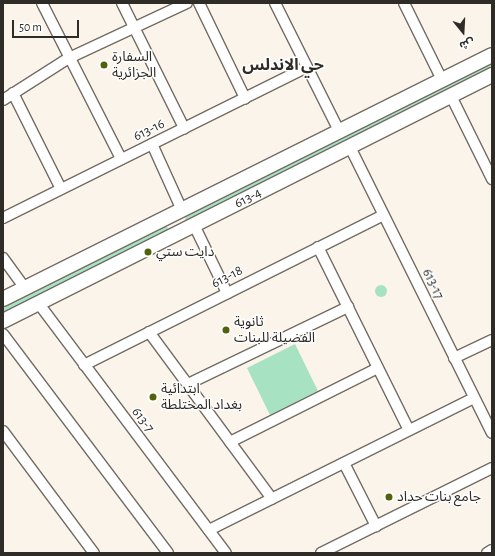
<!DOCTYPE html>
<html>
<head>
<meta charset="utf-8">
<style>
	body { margin:0 }
	#map { position:relative; width:495px; height:556px; overflow:hidden; background:#fbf4ea; font-family:"Alegreya Sans","Noto Sans Arabic",sans-serif }
	div>[style] { position:absolute }
	.green>* { inset:0; background:#a7e3c2 }
	.round { border-radius:50% }
	.roads { filter:drop-shadow(1px 0 #736c64) drop-shadow(-1px 0 #736c64) drop-shadow(0 1px #736c64) drop-shadow(0 -1px #736c64) }
	.street>* { height:10px; margin:-5px; padding:0 5px; transform-origin:5px; border-radius:5px; background:#fff }
	.secondary>* { height:14px; margin:-7px; padding:0 7px; transform-origin:7px; border-radius:7px; background:#fff }
	.dots>* { width:11px; height:11px; translate:-50% -50%; box-sizing:border-box; border:2px solid #fff; border-radius:50% }
	span { translate:-50% -50%; white-space:nowrap; text-align:center; line-height:1.15; -webkit-text-stroke:3px #fff; paint-order:stroke }
	.poi-label { font-size:14px; color:#2f2c28 }
	.left { translate:0 -50%; text-align:left }
	.street-label { font-size:14px; color:#2f2c28 }
	.quarter-label { font-size:16px; color:#2f2c28; font-weight:700 }
	.frame { position:absolute; inset:0; border:4px solid #2f2c28; pointer-events:none }
	.north { position:absolute; left:443px; top:12px; width:40px; height:40px; -webkit-text-stroke:3px #fff; paint-order:stroke; rotate:162deg; font-size:11px; font-weight:700; line-height:16px; text-align:center; color:#2f2c28 }
	.north::after { content:''; display:block; margin:auto; width:14px; height:18px; background:#2f2c28; clip-path:polygon(50% 0,100% 100%,50% 72%,0 100%) }
	.scale { position:absolute; left:12px; top:20px; width:67px; height:18px; box-sizing:border-box; border:2px solid #2f2c28; border-top:0; padding-left:5px; font-size:12px; line-height:14px; white-space:nowrap; color:#2f2c28; -webkit-text-stroke:3px #fff; paint-order:stroke }
</style>
</head>
<body>
<div id="map">
	<div class="green">
		<i style="clip-path:polygon(492px 62px,492px 70px,186px 221px,185px 220px,186px 215px)"></i>
		<i style="clip-path:polygon(166px 225px,169px 230px,3px 315px,3px 307px)"></i>
		<i class="round" style="left:375px;top:285px;width:12px;height:12px"></i>
		<i style="clip-path:polygon(295px 344px,318px 391px,270px 415px,247px 368px)"></i>
	</div>
	<div class="roads">
		<div class="street">
			<i style="left:42px;top:3px;width:175px;rotate:63.1deg"></i>
			<i style="left:122px;top:3px;width:140px;rotate:63.6deg"></i>
			<i style="left:199px;top:3px;width:106px;rotate:64.2deg"></i>
			<i style="left:275px;top:3px;width:143px;rotate:63.4deg"></i>
			<i style="left:404px;top:3px;width:86px;rotate:63.7deg"></i>
			<i style="left:13px;top:93px;width:107px;rotate:63.4deg"></i>
			<i style="left:451px;top:96px;width:93px;rotate:63.7deg"></i>
			<i style="left:3px;top:100px;width:78px;rotate:-32.5deg"></i>
			<i style="left:69px;top:58px;width:130px;rotate:-25deg"></i>
			<i style="left:152px;top:144px;width:72px;rotate:65.6deg"></i>
			<i style="left:350px;top:147px;width:319px;rotate:63.6deg"></i>
			<i style="left:3px;top:218px;width:339px;rotate:-26.4deg"></i>
			<i style="left:194px;top:225px;width:76px;rotate:64.1deg"></i>
			<i style="left:318px;top:247px;width:204px;rotate:63.6deg"></i>
			<i style="left:3px;top:258px;width:37px;rotate:54deg"></i>
			<i style="left:39px;top:304px;width:311px;rotate:53.1deg"></i>
			<i style="left:149px;top:332px;width:207px;rotate:53.6deg"></i>
			<i style="left:3px;top:334px;width:274px;rotate:53deg"></i>
			<i style="left:454px;top:358px;width:42px;rotate:-25.3deg"></i>
			<i style="left:84px;top:365px;width:335px;rotate:-26.6deg"></i>
			<i style="left:188px;top:384px;width:178px;rotate:-25.7deg"></i>
			<i style="left:3px;top:431px;width:152px;rotate:53.3deg"></i>
			<i style="left:230px;top:442px;width:165px;rotate:-26.6deg"></i>
			<i style="left:344px;top:463px;width:71px;rotate:63.1deg"></i>
			<i style="left:209px;top:530px;width:296px;rotate:-26.5deg"></i>
			<i style="left:321px;top:553px;width:191px;rotate:-26.4deg"></i>
			<i style="left:487px;top:553px;width:6px;rotate:-31deg"></i>
		</div>
		<div class="secondary">
			<i style="left:3px;top:299px;width:546px;rotate:-26.52deg"></i>
			<i style="left:3px;top:321px;width:547px;rotate:-26.71deg"></i>
		</div>
	</div>
	<div class="dots">
		<i style="left:104px;top:65px;background:#51630a"></i>
		<i style="left:148px;top:252px;background:#51630a"></i>
		<i style="left:226px;top:330px;background:#51630a"></i>
		<i style="left:153px;top:397px;background:#51630a"></i>
		<i style="left:389px;top:497px;background:#51630a"></i>
	</div>
	<div class="poi-label">
		<span class="left" style="left:112px;top:65px">السفارة<br>الجزائرية</span>
		<span class="left" style="left:156px;top:252px">دايت ستي</span>
		<span class="left" style="left:234px;top:330px">ثانوية<br>الفضيلة للبنات</span>
		<span class="left" style="left:161px;top:397px">ابتدائية<br>بغداد المختلطة</span>
		<span class="left" style="left:397px;top:497px">جامع بنات حداد</span>
	</div>
	<div class="street-label">
		<span style="left:149px;top:130px;rotate:-26deg">613-16</span>
		<span style="left:248px;top:198px;rotate:-27deg">613-4</span>
		<span style="left:227px;top:277px;rotate:-27deg">613-18</span>
		<span style="left:433px;top:284px;rotate:64deg">613-17</span>
		<span style="left:143px;top:420px;rotate:53deg">613-7</span>
	</div>
	<div class="quarter-label">
		<span style="left:283px;top:65px">حي الاندلس</span>
	</div>
	<div class="frame"></div>
	<div class="north">ش</div>
	<div class="scale">50 m</div>
</div>
</body>
</html>
